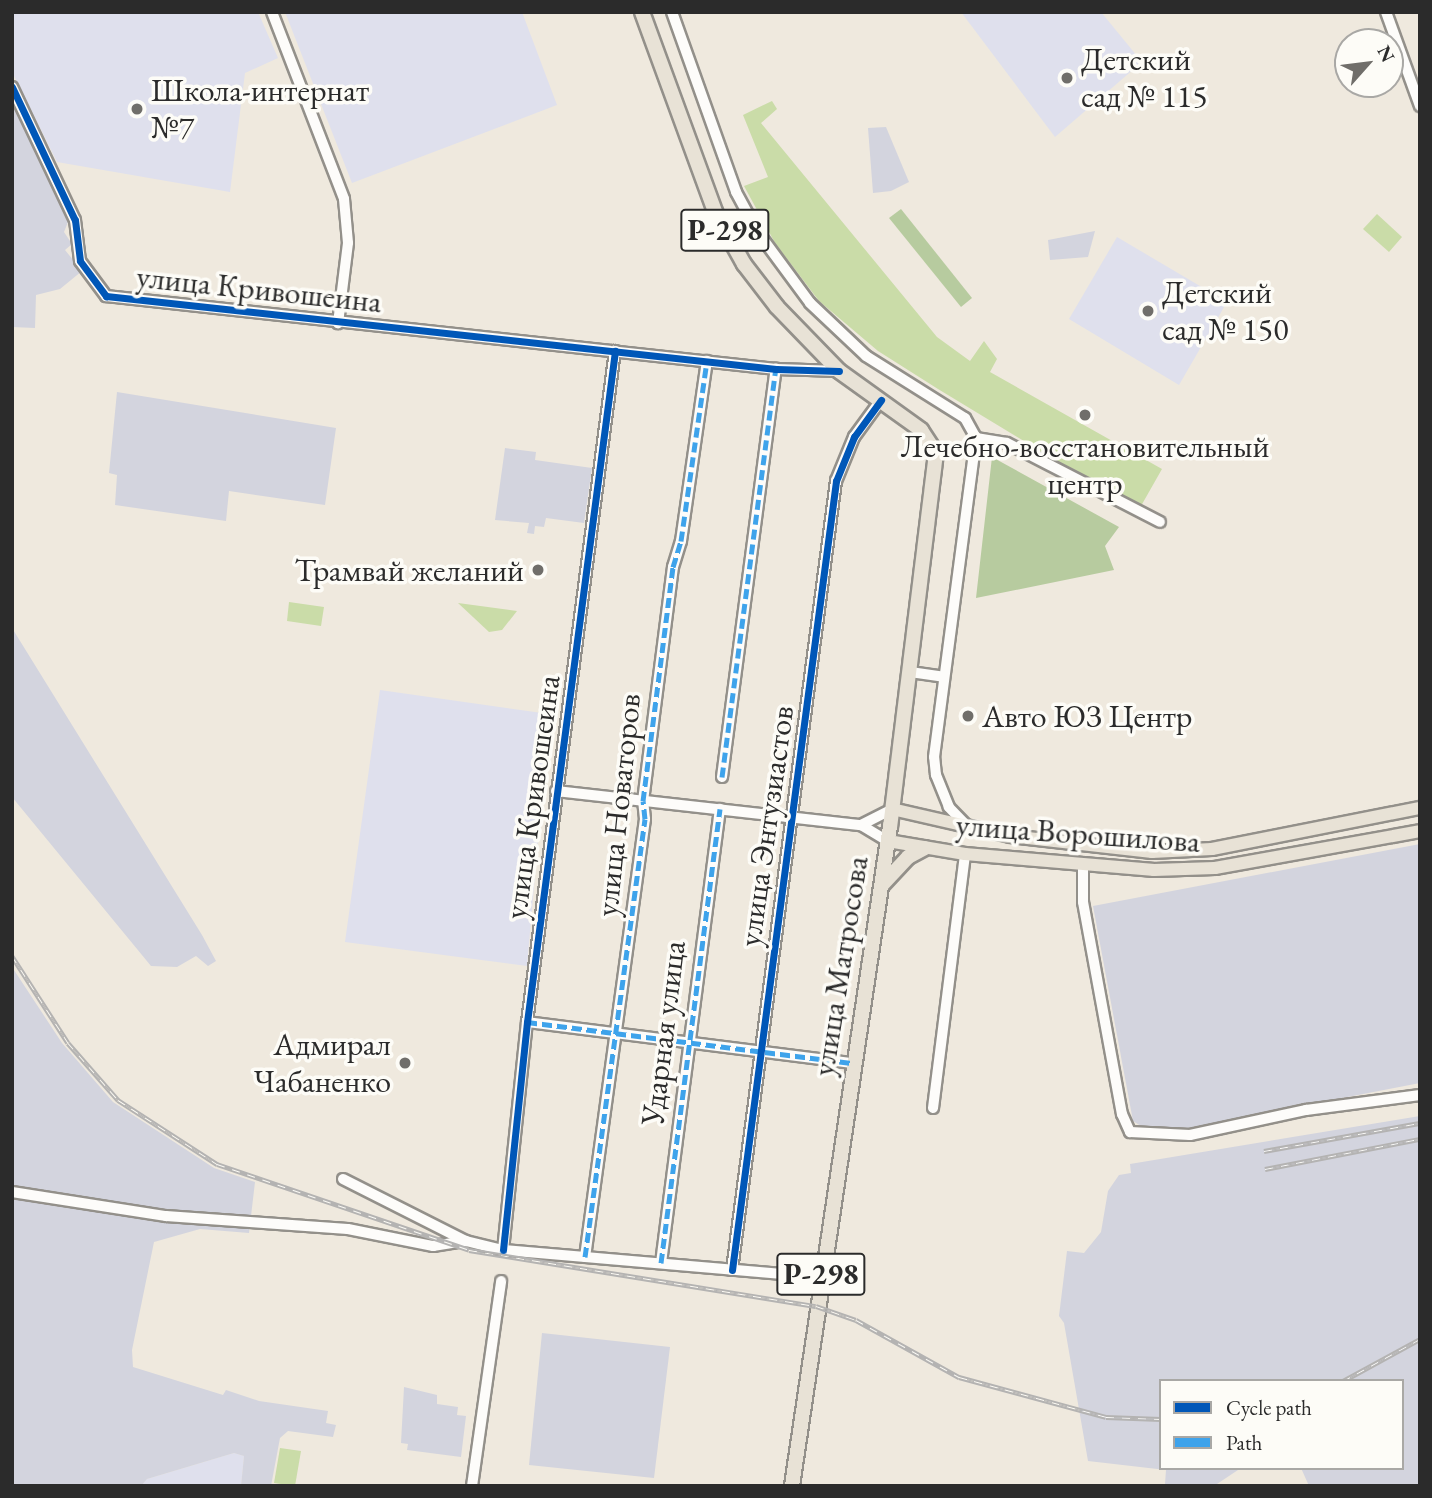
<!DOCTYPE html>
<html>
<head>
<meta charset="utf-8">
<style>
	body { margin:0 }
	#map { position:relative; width:1432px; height:1498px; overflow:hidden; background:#efe9de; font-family:"EB Garamond",serif }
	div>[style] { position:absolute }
	.built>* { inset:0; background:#dfe0ed }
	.industrial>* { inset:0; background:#d3d4de }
	.green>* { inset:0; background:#cadca8 }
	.forest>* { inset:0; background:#b7cb9f }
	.roads { filter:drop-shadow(2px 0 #93908a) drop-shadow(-2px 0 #93908a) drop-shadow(0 2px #93908a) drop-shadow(0 -2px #93908a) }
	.minor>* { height:10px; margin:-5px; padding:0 5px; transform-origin:5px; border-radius:5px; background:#fdfcfa }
	.major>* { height:12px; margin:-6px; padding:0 6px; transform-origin:6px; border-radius:6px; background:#e8e2d6 }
	.highway>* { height:14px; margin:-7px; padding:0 7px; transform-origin:7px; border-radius:7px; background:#e8e2d6 }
	.rail>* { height:5px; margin-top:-2.5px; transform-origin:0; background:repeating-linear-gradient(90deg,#fdfcf7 0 8px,#b4b3b2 0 16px); box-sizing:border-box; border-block:2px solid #b4b3b2 }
	.quiet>* { height:5px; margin-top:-2.5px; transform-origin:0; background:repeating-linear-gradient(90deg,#3ea3eb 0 10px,transparent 0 15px) }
	.cycleway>* { height:7px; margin:-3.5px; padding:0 3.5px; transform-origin:3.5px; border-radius:3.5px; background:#0057b8 }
	.dots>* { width:19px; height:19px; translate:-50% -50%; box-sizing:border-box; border:4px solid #fdfcf7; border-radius:50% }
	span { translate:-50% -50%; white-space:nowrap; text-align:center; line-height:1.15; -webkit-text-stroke:7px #fdfcf7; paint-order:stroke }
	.shield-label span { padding:2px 5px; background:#fdfcf7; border:2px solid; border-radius:5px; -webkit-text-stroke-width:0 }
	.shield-label { font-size:30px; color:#2b2b2b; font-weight:700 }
	.poi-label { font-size:32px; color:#2b2b2b }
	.left { translate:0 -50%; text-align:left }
	.right { translate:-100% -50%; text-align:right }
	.street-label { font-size:32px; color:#2b2b2b }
	.frame { position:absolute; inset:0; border:14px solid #2b2b2b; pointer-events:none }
	.legend { position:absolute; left:1159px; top:1379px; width:245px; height:91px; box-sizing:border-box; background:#fdfcf7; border:2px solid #a9a8a5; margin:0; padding:9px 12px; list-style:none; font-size:21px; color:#2b2b2b }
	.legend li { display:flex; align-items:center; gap:14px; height:35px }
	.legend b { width:35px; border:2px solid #a9a8a5 }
	.north { position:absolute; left:1334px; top:28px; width:70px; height:70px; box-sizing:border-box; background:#fdfcf7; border:2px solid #a9a8a5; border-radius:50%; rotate:62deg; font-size:19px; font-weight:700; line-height:28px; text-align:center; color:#2b2b2b }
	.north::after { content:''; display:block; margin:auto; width:24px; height:32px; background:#706e6a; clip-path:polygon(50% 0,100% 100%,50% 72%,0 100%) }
</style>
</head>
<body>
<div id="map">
	<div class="built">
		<i style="clip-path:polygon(12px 12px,258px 12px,278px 58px,245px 73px,230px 192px,57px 162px,12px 72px)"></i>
		<i style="clip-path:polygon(285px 12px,522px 12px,557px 105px,352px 183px)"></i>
		<i style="clip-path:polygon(961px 12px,1101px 12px,1142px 62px,1055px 137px)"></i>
		<i style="clip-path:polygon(1117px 237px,1227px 302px,1179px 385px,1069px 319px)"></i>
		<i style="clip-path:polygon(380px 690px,549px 714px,527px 966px,345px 942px)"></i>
		<i style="clip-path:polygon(234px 1453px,244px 1456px,241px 1486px,141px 1486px,147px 1479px)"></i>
	</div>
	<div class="industrial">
		<i style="clip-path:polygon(12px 103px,70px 217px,64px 232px,72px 244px,65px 250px,82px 271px,60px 289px,36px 295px,35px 328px,12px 327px)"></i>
		<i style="clip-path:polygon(886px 127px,909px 182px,891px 191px,873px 193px,868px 128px)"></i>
		<i style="clip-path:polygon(1095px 231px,1088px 257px,1050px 260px,1048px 240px)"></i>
		<i style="clip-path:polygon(117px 392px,336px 428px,325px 505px,229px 491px,226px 521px,115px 505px,117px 475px,109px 473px)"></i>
		<i style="clip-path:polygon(505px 448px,536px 452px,535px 460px,592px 468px,584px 523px,546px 518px,544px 527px,535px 526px,534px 534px,527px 533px,529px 523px,495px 520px)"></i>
		<i style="clip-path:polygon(12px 628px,202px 935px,216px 961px,208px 966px,196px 956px,177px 967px,151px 966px,12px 797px)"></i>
		<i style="clip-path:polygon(1420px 844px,1420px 1083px,1172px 1131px,1144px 1128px,1133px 1121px,1093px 906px)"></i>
		<i style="clip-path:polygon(12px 967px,62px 1043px,113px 1102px,214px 1168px,255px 1182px,249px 1233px,200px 1229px,154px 1242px,132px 1350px,133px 1367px,223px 1395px,226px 1390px,259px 1401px,328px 1411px,326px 1423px,336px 1425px,333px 1437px,288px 1431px,280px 1438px,271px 1486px,241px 1486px,244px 1456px,234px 1453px,147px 1479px,141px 1486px,12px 1486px)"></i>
		<i style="clip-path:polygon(1420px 1116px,1420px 1486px,1309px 1486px,1301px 1468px,1402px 1468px,1402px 1381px,1161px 1381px,1161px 1468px,1241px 1468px,1214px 1486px,1176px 1486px,1165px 1484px,1166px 1470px,1088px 1461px,1064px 1323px,1059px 1316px,1067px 1251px,1084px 1253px,1101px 1232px,1108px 1191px,1119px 1175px,1131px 1173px,1130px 1164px)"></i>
		<i style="clip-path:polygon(542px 1333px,670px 1347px,654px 1478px,529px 1465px)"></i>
		<i style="clip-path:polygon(404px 1387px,437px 1395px,437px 1404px,458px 1407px,457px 1415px,466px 1416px,461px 1457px,407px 1450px,408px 1444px,401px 1443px)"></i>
	</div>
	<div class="green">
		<i style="clip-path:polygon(772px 101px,777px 109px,761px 123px,937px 337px,970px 361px,984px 341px,997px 359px,990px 372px,1162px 469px,1141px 506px,1133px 507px,938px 389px,878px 351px,819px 301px,775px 243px,744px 186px,768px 177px,743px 115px)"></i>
		<i style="clip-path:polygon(1377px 214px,1402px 237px,1389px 252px,1363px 229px)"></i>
		<i style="clip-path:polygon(289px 602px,324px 607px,321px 626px,287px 621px)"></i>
		<i style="clip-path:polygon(458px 603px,517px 611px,502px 630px,489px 632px)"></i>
		<i style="clip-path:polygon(280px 1448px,301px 1451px,295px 1486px,274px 1483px)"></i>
	</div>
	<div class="forest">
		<i style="clip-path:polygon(901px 209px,972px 298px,961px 307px,889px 218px)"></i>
		<i style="clip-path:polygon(992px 457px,1119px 527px,1105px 546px,1114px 570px,976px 598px)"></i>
	</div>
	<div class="roads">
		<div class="minor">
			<i style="left:272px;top:12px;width:200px;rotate:68.9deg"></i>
			<i style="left:344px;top:199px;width:44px;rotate:84.8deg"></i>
			<i style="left:348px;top:243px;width:81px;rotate:97.1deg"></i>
			<i style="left:672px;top:12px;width:191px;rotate:70.4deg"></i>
			<i style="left:736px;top:192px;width:44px;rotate:61.7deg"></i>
			<i style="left:757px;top:231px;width:89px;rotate:53.6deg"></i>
			<i style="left:810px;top:303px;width:77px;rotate:43.4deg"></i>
			<i style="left:866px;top:356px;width:117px;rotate:32.1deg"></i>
			<i style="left:965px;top:418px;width:23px;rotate:61deg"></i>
			<i style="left:1386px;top:12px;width:100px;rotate:70.1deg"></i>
			<i style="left:12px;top:87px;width:147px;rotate:64.7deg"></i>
			<i style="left:75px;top:220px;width:41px;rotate:83deg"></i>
			<i style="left:80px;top:261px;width:44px;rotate:53.4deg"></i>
			<i style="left:106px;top:296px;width:674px;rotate:6.22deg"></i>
			<i style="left:776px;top:369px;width:63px;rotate:1.8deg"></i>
			<i style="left:976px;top:438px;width:31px;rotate:9deg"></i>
			<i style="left:1007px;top:443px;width:172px;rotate:27.3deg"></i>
			<i style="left:910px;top:672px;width:34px;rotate:8deg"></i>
			<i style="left:722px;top:777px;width:412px;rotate:-82.5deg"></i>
			<i style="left:556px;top:791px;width:307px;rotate:6.4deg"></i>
			<i style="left:861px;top:825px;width:31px;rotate:31deg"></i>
			<i style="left:861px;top:825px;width:35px;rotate:-27deg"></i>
			<i style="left:968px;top:827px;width:28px;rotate:-134deg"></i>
			<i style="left:949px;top:807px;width:35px;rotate:-112deg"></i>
			<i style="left:936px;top:775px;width:18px;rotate:-96deg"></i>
			<i style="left:934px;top:757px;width:322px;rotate:-82.5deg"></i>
			<i style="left:1083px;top:866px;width:36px;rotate:90deg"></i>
			<i style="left:1083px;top:902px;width:216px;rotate:79.6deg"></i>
			<i style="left:1122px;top:1114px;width:20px;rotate:66deg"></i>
			<i style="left:1130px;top:1132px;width:60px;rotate:2.9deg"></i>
			<i style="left:1190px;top:1135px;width:119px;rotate:-12.2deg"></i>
			<i style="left:1306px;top:1110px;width:115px;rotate:-7.5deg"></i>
			<i style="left:527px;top:1022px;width:329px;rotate:7.2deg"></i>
			<i style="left:933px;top:1108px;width:256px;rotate:-82.8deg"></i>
			<i style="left:343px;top:1179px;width:138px;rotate:26.8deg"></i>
			<i style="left:466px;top:1241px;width:38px;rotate:14deg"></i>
			<i style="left:503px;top:1250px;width:319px;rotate:4.9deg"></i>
			<i style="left:12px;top:1192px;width:156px;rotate:8.9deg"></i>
			<i style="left:166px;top:1216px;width:182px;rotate:4.1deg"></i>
			<i style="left:348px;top:1229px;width:87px;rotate:11.3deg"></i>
			<i style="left:433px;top:1246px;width:33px;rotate:-9deg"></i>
			<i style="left:503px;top:1250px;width:229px;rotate:-84deg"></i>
			<i style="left:527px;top:1022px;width:677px;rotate:-82.53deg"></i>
			<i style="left:585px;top:1257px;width:442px;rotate:-82.2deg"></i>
			<i style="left:645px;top:819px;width:18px;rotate:-96deg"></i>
			<i style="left:643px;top:801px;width:236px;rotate:-82.7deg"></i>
			<i style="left:673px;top:567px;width:27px;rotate:-73deg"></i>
			<i style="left:681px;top:541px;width:182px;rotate:-81.8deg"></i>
			<i style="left:661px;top:1263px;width:458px;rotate:-82.6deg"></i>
			<i style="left:732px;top:1270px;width:796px;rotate:-82.49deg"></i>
			<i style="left:836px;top:481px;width:48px;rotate:-67.8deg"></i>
			<i style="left:854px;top:437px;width:46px;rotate:-53.9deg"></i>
			<i style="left:472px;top:1486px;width:207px;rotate:-81.9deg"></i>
		</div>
		<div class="major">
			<i style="left:892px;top:809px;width:121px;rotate:12.9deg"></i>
			<i style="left:1010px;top:836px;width:143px;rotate:6.4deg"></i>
			<i style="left:1152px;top:852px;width:60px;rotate:-2.9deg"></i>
			<i style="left:1212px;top:849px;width:212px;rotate:-11.2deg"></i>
			<i style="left:888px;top:841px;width:78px;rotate:9.6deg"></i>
			<i style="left:965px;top:854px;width:190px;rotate:4.8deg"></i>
			<i style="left:1154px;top:870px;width:61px;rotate:-1.9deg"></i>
			<i style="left:1215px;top:868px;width:208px;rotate:-10.2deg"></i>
		</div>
		<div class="highway">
			<i style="left:642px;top:12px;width:213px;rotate:69.9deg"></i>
			<i style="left:715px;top:212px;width:60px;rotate:60.9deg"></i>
			<i style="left:744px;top:264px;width:54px;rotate:52.5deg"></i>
			<i style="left:777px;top:307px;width:89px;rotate:45.9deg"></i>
			<i style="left:839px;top:371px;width:101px;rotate:35.7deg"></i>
			<i style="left:921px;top:430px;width:27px;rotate:57deg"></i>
			<i style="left:936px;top:453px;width:376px;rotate:97deg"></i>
			<i style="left:890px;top:826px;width:667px;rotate:98.45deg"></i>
			<i style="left:882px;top:885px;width:38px;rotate:-47deg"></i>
			<i style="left:908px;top:857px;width:19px;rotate:-28deg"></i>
		</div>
	</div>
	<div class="rail">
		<i style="left:12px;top:956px;width:103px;rotate:57.2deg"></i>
		<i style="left:68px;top:1043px;width:76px;rotate:48.7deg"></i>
		<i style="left:118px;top:1100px;width:118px;rotate:32.9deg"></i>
		<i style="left:217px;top:1164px;width:266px;rotate:18.8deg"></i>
		<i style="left:469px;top:1250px;width:351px;rotate:9.2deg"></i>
		<i style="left:816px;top:1306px;width:42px;rotate:19.3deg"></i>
		<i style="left:856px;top:1320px;width:118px;rotate:29deg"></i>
		<i style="left:959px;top:1377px;width:152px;rotate:15.2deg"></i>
		<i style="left:1106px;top:1417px;width:55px;rotate:2.1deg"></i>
		<i style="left:1264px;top:1151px;width:158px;rotate:-10.2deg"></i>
		<i style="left:1265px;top:1169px;width:158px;rotate:-11deg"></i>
		<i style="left:1343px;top:1381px;width:88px;rotate:-28.6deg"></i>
	</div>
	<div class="quiet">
		<i style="left:722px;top:777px;width:412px;rotate:-82.5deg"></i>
		<i style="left:527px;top:1022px;width:329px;rotate:7.2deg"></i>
		<i style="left:585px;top:1257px;width:442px;rotate:-82.2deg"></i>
		<i style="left:645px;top:819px;width:18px;rotate:-96deg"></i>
		<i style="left:643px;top:801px;width:236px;rotate:-82.7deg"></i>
		<i style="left:673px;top:567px;width:27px;rotate:-73deg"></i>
		<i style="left:681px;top:541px;width:182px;rotate:-81.8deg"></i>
		<i style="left:661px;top:1263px;width:458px;rotate:-82.6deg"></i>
	</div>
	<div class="cycleway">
		<i style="left:12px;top:87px;width:147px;rotate:64.7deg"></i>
		<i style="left:75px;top:220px;width:41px;rotate:83deg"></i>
		<i style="left:80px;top:261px;width:44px;rotate:53.4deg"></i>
		<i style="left:106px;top:296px;width:674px;rotate:6.22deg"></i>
		<i style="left:776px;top:369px;width:63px;rotate:1.8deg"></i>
		<i style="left:503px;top:1250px;width:229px;rotate:-84deg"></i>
		<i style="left:527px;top:1022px;width:677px;rotate:-82.53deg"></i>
		<i style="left:732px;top:1270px;width:796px;rotate:-82.49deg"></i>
		<i style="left:836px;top:481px;width:48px;rotate:-67.8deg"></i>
		<i style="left:854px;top:437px;width:46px;rotate:-53.9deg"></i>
	</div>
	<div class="dots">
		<i style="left:1067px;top:78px;background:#706e6a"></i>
		<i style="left:137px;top:109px;background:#706e6a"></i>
		<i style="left:1148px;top:311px;background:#706e6a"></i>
		<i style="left:1085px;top:415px;background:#706e6a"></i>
		<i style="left:538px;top:570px;background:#706e6a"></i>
		<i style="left:968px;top:716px;background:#706e6a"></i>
		<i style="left:405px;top:1063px;background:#706e6a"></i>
	</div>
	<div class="shield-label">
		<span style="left:725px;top:230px">Р-298</span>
		<span style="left:821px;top:1274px">Р-298</span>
	</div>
	<div class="poi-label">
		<span class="left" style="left:1081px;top:78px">Детский<br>сад № 115</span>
		<span class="left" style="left:151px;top:109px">Школа-интернат<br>№7</span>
		<span class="left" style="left:1162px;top:311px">Детский<br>сад № 150</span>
		<span style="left:1085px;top:465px">Лечебно-восстановительный<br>центр</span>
		<span class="right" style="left:524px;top:570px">Трамвай желаний</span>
		<span class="left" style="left:982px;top:716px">Авто ЮЗ Центр</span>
		<span class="right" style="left:391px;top:1063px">Адмирал<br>Чабаненко</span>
	</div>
	<div class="street-label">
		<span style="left:259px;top:289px;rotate:6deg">улица Кривошеина</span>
		<span style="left:532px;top:797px;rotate:-82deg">улица Кривошеина</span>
		<span style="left:618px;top:805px;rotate:-84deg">улица Новаторов</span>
		<span style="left:766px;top:826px;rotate:-82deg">улица Энтузиастов</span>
		<span style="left:1078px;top:833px;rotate:4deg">улица Ворошилова</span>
		<span style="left:840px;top:966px;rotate:-81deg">улица Матросова</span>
		<span style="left:663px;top:1033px;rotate:-83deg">Ударная улица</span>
	</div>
	<div class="frame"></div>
	<ul class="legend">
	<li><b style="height:9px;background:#0057b8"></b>Cycle path</li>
	<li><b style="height:9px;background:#3ea3eb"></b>Path</li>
	</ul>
	<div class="north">N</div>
</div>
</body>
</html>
